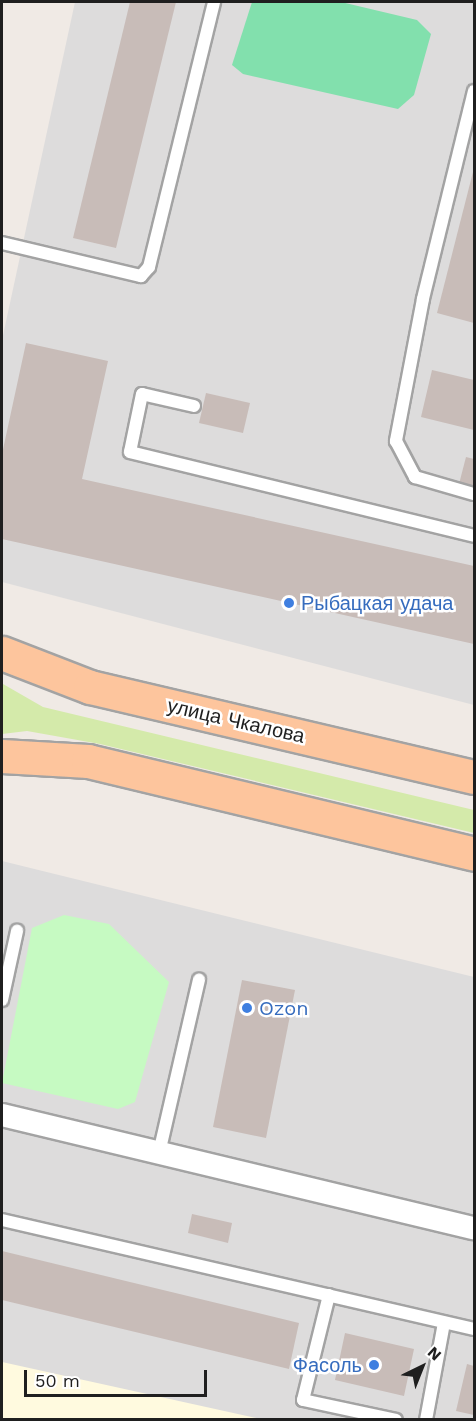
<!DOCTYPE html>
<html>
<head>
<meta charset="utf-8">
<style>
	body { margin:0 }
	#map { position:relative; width:476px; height:1421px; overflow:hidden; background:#f0eae5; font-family:"Work Sans",sans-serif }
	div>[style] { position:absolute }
	.residential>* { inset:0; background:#dddcdc }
	.education>* { inset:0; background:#fffadf }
	.grass>* { inset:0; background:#d4eaaa }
	.park>* { inset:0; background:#c6fac2 }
	.pitch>* { inset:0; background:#82e0ad }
	.building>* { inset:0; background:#c8bcb8 }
	.roads { filter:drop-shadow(2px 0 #a3a3a3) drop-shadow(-2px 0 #a3a3a3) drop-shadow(0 2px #a3a3a3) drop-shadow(0 -2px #a3a3a3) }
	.service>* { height:12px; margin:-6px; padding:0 6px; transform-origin:6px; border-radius:6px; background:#fff }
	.minor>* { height:22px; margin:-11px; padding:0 11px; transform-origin:11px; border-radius:11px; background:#fff }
	.primary>* { height:33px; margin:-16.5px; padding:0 16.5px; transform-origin:16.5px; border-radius:16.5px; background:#fdc59d }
	.dots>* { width:16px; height:16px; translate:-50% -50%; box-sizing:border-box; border:3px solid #fff; border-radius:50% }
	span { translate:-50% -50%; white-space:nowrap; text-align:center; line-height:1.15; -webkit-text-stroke:5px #fff; paint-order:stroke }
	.shop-label { font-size:20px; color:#366cbe }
	.left { translate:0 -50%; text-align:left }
	.right { translate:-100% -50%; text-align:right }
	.street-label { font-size:20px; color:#1f1f1f }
	.frame { position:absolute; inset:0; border:3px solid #1f1f1f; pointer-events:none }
	.north { position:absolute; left:392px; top:1337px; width:60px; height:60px; -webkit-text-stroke:4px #fff; paint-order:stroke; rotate:43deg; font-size:16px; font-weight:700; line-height:24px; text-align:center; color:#1f1f1f }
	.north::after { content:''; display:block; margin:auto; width:21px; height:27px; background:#1f1f1f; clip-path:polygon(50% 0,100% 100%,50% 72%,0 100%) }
	.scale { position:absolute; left:24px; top:1370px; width:183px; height:27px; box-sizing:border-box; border:3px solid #1f1f1f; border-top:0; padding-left:8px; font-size:18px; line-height:21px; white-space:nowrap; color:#1f1f1f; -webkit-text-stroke:4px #fff; paint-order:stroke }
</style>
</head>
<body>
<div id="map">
	<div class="residential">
		<i style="clip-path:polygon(75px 2px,474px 2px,474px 705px,2px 582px,2px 340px)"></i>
		<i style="clip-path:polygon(2px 861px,474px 977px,474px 1419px,2px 1419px)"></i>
	</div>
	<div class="education">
		<i style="clip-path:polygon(2px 1362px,261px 1419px,2px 1419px)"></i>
	</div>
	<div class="grass">
		<i style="clip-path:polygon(3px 684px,43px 707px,474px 810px,474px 833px,100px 744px,27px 731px,2px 734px)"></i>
	</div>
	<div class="park">
		<i style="clip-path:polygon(64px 915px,109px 924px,169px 982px,135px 1102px,118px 1109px,2px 1083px,32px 928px)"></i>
	</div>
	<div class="pitch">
		<i style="clip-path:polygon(252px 2px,341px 2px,417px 20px,431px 34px,414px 95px,398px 109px,243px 74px,232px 65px)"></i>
	</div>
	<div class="building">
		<i style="clip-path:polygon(130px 2px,176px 2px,116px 248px,73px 238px)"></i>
		<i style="clip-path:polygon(474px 168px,474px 323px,437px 313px)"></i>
		<i style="clip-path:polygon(26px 343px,108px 361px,82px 479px,474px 566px,474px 644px,2px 539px,2px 454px)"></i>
		<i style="clip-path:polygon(432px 370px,474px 380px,474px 430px,421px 417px)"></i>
		<i style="clip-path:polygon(206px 393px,250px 403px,243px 433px,199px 423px)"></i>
		<i style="clip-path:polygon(466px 457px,474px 459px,474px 488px,459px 484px)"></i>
		<i style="clip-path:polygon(242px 980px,295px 990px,266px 1138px,213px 1127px)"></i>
		<i style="clip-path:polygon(192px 1214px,232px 1223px,228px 1243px,188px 1233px)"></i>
		<i style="clip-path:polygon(2px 1251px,299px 1323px,289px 1369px,2px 1300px)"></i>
		<i style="clip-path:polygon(345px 1333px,414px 1349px,404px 1396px,335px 1380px)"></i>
		<i style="clip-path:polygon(467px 1364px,474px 1366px,474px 1415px,456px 1411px)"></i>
	</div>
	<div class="roads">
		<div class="service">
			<i style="left:474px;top:91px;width:214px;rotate:103.8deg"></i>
			<i style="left:423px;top:299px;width:145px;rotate:100.8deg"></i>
			<i style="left:396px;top:441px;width:41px;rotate:62.2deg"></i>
			<i style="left:415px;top:477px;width:61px;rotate:16.1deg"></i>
			<i style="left:2px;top:243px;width:143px;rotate:13.4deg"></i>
			<i style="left:141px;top:276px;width:12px;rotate:-48deg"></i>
			<i style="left:149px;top:267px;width:273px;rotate:-76.2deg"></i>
			<i style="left:194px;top:406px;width:53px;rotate:-167deg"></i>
			<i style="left:142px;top:394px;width:59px;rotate:101.7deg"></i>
			<i style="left:130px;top:452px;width:354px;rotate:13.7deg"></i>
			<i style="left:2px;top:1000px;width:71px;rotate:-77.7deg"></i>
			<i style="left:159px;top:1153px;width:178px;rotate:-77deg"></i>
			<i style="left:2px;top:1220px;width:484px;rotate:13deg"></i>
			<i style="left:329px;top:1295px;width:108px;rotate:103.9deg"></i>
			<i style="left:303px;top:1400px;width:95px;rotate:12.1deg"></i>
			<i style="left:426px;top:1420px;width:99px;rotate:-79.5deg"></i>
		</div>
		<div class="minor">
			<i style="left:2px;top:1115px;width:485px;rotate:13.5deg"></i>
		</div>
		<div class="primary">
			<i style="left:2px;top:653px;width:94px;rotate:21.1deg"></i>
			<i style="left:90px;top:687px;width:394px;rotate:13.2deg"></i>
			<i style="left:2px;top:756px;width:86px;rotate:3.3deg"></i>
			<i style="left:88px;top:761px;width:397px;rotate:13.5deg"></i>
		</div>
	</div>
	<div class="dots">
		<i style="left:289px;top:603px;background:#3f7fe0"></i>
		<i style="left:247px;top:1008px;background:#3f7fe0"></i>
		<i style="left:374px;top:1365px;background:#3f7fe0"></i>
	</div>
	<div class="shop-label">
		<span class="left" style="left:301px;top:603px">Рыбацкая удача</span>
		<span class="left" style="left:259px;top:1008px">Ozon</span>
		<span class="right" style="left:362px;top:1365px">Фасоль</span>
	</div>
	<div class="street-label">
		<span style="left:236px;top:721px;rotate:13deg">улица Чкалова</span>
	</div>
	<div class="frame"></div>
	<div class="north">N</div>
	<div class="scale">50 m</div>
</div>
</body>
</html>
